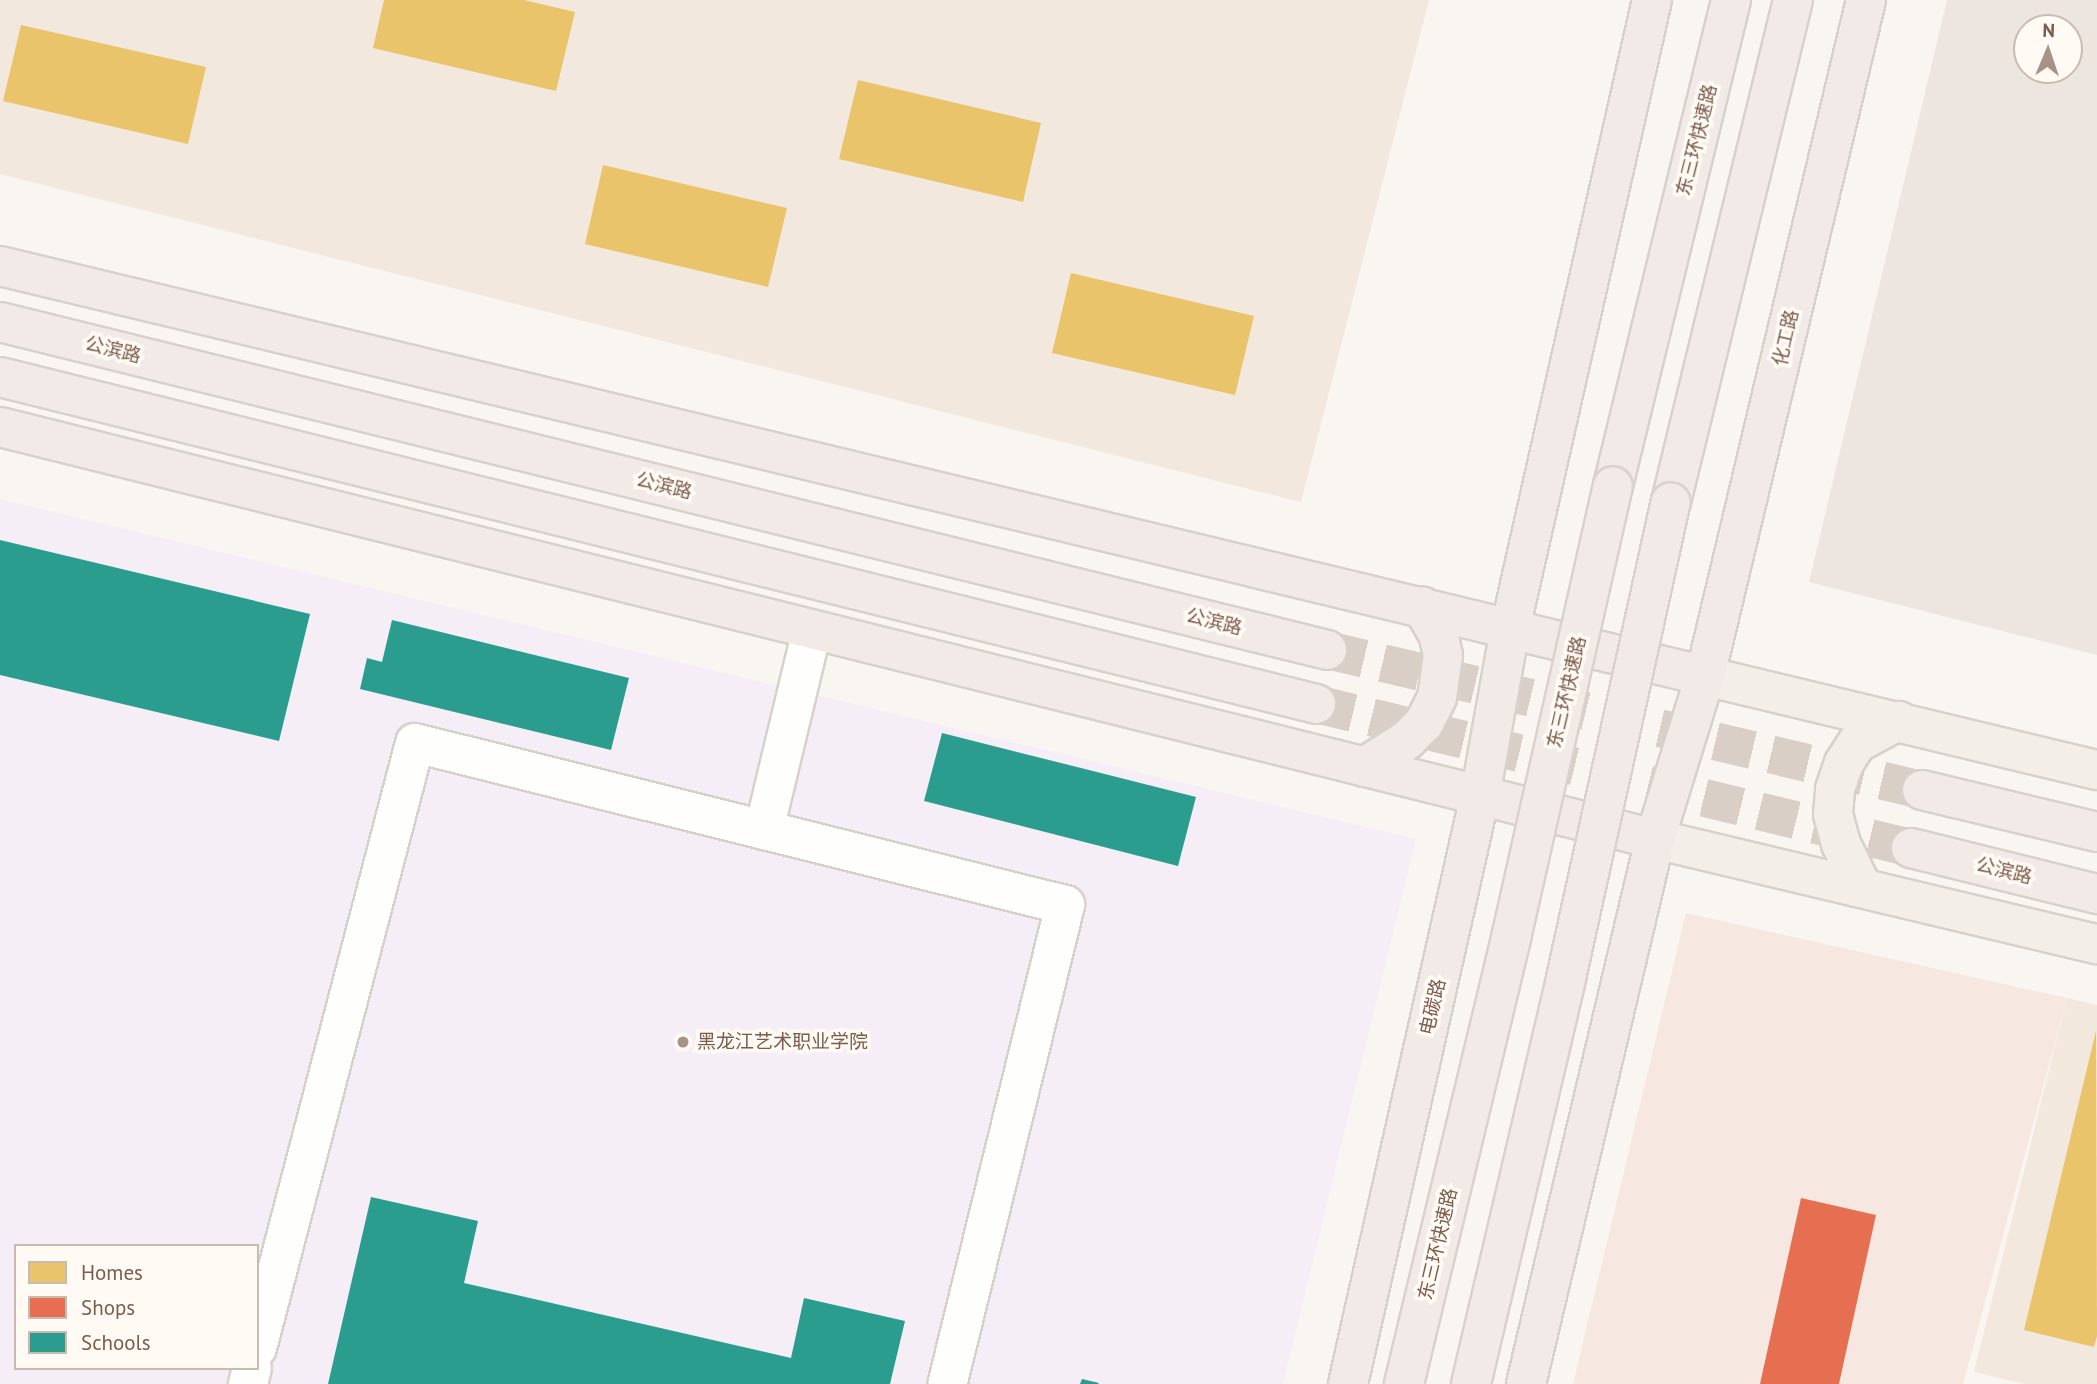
<!DOCTYPE html>
<html>
<head>
<meta charset="utf-8">
<style>
	body { margin:0 }
	#map { position:relative; width:2097px; height:1384px; overflow:hidden; background:#f9f5f0; font-family:"PT Sans","Noto Sans SC",sans-serif }
	div>[style] { position:absolute }
	.residential>* { inset:0; background:#f2e8de }
	.commercial>* { inset:0; background:#f6e8e1 }
	.industrial>* { inset:0; background:#ede5e0 }
	.education>* { inset:0; background:#f6eef6 }
	.homes>* { inset:0; background:#e9c46a }
	.shops>* { inset:0; background:#e76f51 }
	.schools>* { inset:0; background:#2a9d8f }
	.highway-tunnel>* { height:38px; margin-top:-19px; transform-origin:0; background:repeating-linear-gradient(90deg,#d9cfc7 0 38px,transparent 0 57px) }
	.roads { filter:drop-shadow(2px 0 #d7d1cb) drop-shadow(-2px 0 #d7d1cb) drop-shadow(0 2px #d7d1cb) drop-shadow(0 -2px #d7d1cb) }
	.minor>* { height:38px; margin:-19px; padding:0 19px; transform-origin:19px; border-radius:19px; background:#fefefd }
	.major>* { height:38px; margin:-19px; padding:0 19px; transform-origin:19px; border-radius:19px; background:#f3eee8 }
	.highway>* { height:38px; margin:-19px; padding:0 19px; transform-origin:19px; border-radius:19px; background:#f2eae7 }
	.bridges { filter:drop-shadow(2px 0 #dad1cc) drop-shadow(-2px 0 #dad1cc) drop-shadow(0 2px #dad1cc) drop-shadow(0 -2px #dad1cc) }
	.highway-bridge>* { height:38px; margin:-19px; padding:0 19px; transform-origin:19px; border-radius:19px; background:#f2eae7 }
	.dots>* { width:19px; height:19px; translate:-50% -50%; box-sizing:border-box; border:4px solid #fffaf3; border-radius:50% }
	span { translate:-50% -50%; white-space:nowrap; text-align:center; line-height:1.15; -webkit-text-stroke:7px #fffaf3; paint-order:stroke }
	.street-label { font-size:19px; color:#7a5c4d }
	.poi-label { font-size:19px; color:#7a5c4d }
	.left { translate:0 -50%; text-align:left }
	.legend { position:absolute; left:14px; top:1244px; width:245px; height:126px; box-sizing:border-box; background:#fffaf3; border:2px solid #cabbb1; margin:0; padding:9px 12px; list-style:none; font-size:21px; color:#7a5c4d }
	.legend li { display:flex; align-items:center; gap:14px; height:35px }
	.legend b { width:35px; border:2px solid #cabbb1 }
	.north { position:absolute; left:2013px; top:14px; width:70px; height:70px; box-sizing:border-box; background:#fffaf3; border:2px solid #cabbb1; border-radius:50%; rotate:2deg; font-size:19px; font-weight:700; line-height:28px; text-align:center; color:#7a5c4d }
	.north::after { content:''; display:block; margin:auto; width:24px; height:32px; background:#a69286; clip-path:polygon(50% 0,100% 100%,50% 72%,0 100%) }
</style>
</head>
<body>
<div id="map">
	<div class="residential">
		<i style="clip-path:polygon(0 0,1429px 0,1301px 502px,0 174px)"></i>
		<i style="clip-path:polygon(2067px 998px,2097px 1005px,2097px 1384px,2025px 1384px,1974px 1372px)"></i>
	</div>
	<div class="commercial">
		<i style="clip-path:polygon(1686px 913px,2067px 998px,1963px 1384px,1573px 1384px)"></i>
	</div>
	<div class="industrial">
		<i style="clip-path:polygon(evenodd,1947px 0,2097px 0,2097px 655px,1809px 582px,1947px 0,2027px 28px,2069px 28px,2069px 70px,2027px 70px,2027px 28px)"></i>
	</div>
	<div class="education">
		<i style="clip-path:polygon(evenodd,0 499px,1416px 839px,1283px 1384px,0 1384px,0 499px,16px 1246px,257px 1246px,257px 1368px,16px 1368px,16px 1246px)"></i>
	</div>
	<div class="homes">
		<i style="clip-path:polygon(384px 0,524px 0,575px 12px,556px 91px,373px 48px)"></i>
		<i style="clip-path:polygon(21px 25px,206px 67px,188px 144px,3px 101px)"></i>
		<i style="clip-path:polygon(858px 80px,1041px 123px,1023px 202px,839px 159px)"></i>
		<i style="clip-path:polygon(603px 165px,787px 208px,768px 287px,585px 244px)"></i>
		<i style="clip-path:polygon(1071px 273px,1254px 316px,1235px 395px,1052px 353px)"></i>
		<i style="clip-path:polygon(2096px 1031px,2097px 1336px,2094px 1347px,2024px 1330px)"></i>
	</div>
	<div class="shops">
		<i style="clip-path:polygon(1801px 1198px,1876px 1215px,1839px 1384px,1760px 1384px)"></i>
	</div>
	<div class="schools">
		<i style="clip-path:polygon(0 540px,310px 614px,279px 741px,0 675px)"></i>
		<i style="clip-path:polygon(392px 620px,629px 678px,611px 750px,360px 689px,367px 658px,382px 662px)"></i>
		<i style="clip-path:polygon(942px 733px,1196px 797px,1178px 866px,924px 801px)"></i>
		<i style="clip-path:polygon(371px 1197px,478px 1221px,464px 1283px,791px 1358px,804px 1298px,905px 1321px,890px 1384px,328px 1384px)"></i>
		<i style="clip-path:polygon(1082px 1379px,1099px 1383px,1098px 1384px,1080px 1384px)"></i>
	</div>
	<div class="highway-tunnel">
		<i style="left:1327px;top:650px;width:611px;rotate:13.24deg"></i>
		<i style="left:1316px;top:704px;width:612px;rotate:13.6deg"></i>
	</div>
	<div class="roads">
		<div class="minor">
			<i style="left:764px;top:830px;width:206px;rotate:-76.5deg"></i>
			<i style="left:257px;top:1348px;width:625px;rotate:-75.36deg"></i>
			<i style="left:415px;top:743px;width:670px;rotate:13.99deg"></i>
			<i style="left:1065px;top:905px;width:493px;rotate:103.8deg"></i>
			<i style="left:248px;top:1384px;width:16px;rotate:-76deg"></i>
		</div>
		<div class="major">
			<i style="left:1705px;top:676px;width:403px;rotate:13.5deg"></i>
			<i style="left:1655px;top:839px;width:454px;rotate:13.4deg"></i>
			<i style="left:1862px;top:887px;width:48px;rotate:-116deg"></i>
			<i style="left:1841px;top:844px;width:31px;rotate:-105deg"></i>
			<i style="left:1833px;top:814px;width:25px;rotate:-85deg"></i>
			<i style="left:1835px;top:789px;width:28px;rotate:-71deg"></i>
			<i style="left:1844px;top:763px;width:24px;rotate:-57deg"></i>
			<i style="left:1857px;top:743px;width:47px;rotate:-28.2deg"></i>
		</div>
		<div class="highway">
			<i style="left:0;top:266px;width:1754px;rotate:13.52deg"></i>
			<i style="left:0;top:322px;width:1367px;rotate:13.88deg"></i>
			<i style="left:0;top:377px;width:1356px;rotate:13.95deg"></i>
			<i style="left:0;top:427px;width:1706px;rotate:13.98deg"></i>
			<i style="left:1613px;top:486px;width:500px;rotate:-76.35deg"></i>
			<i style="left:1671px;top:502px;width:517px;rotate:-76.34deg"></i>
			<i style="left:1364px;top:767px;width:51px;rotate:-32.1deg"></i>
			<i style="left:1407px;top:740px;width:24px;rotate:-45deg"></i>
			<i style="left:1424px;top:723px;width:28px;rotate:-63deg"></i>
			<i style="left:1437px;top:698px;width:43px;rotate:-82.1deg"></i>
			<i style="left:1443px;top:655px;width:22px;rotate:-103deg"></i>
			<i style="left:1438px;top:634px;width:32px;rotate:-120deg"></i>
			<i style="left:1922px;top:790px;width:180px;rotate:13.5deg"></i>
			<i style="left:1911px;top:848px;width:192px;rotate:13.9deg"></i>
			<i style="left:1348px;top:1384px;width:603px;rotate:-77.35deg"></i>
			<i style="left:1480px;top:796px;width:170px;rotate:-79.8deg"></i>
			<i style="left:1510px;top:629px;width:645px;rotate:-77.28deg"></i>
			<i style="left:1526px;top:1384px;width:560px;rotate:-76.68deg"></i>
			<i style="left:1655px;top:839px;width:170px;rotate:-72.9deg"></i>
			<i style="left:1705px;top:676px;width:695px;rotate:-76.6deg"></i>
		</div>
	</div>
	<div class="bridges">
		<div class="highway-bridge">
			<i style="left:1404px;top:1384px;width:459px;rotate:-76.5deg"></i>
			<i style="left:1511px;top:938px;width:463px;rotate:-77.3deg"></i>
			<i style="left:1471px;top:1384px;width:417px;rotate:-76.8deg"></i>
			<i style="left:1566px;top:978px;width:487px;rotate:-77.6deg"></i>
		</div>
	</div>
	<div class="dots">
		<i style="left:683px;top:1042px;background:#a69286"></i>
	</div>
	<div class="street-label">
		<span style="left:1697px;top:140px;rotate:-76deg">东三环快速路</span>
		<span style="left:1786px;top:338px;rotate:-77deg">化工路</span>
		<span style="left:113px;top:350px;rotate:14deg">公滨路</span>
		<span style="left:664px;top:486px;rotate:14deg">公滨路</span>
		<span style="left:1214px;top:622px;rotate:14deg">公滨路</span>
		<span style="left:1567px;top:692px;rotate:-77deg">东三环快速路</span>
		<span style="left:2004px;top:871px;rotate:14deg">公滨路</span>
		<span style="left:1433px;top:1007px;rotate:-77deg">电碳路</span>
		<span style="left:1438px;top:1244px;rotate:-77deg">东三环快速路</span>
	</div>
	<div class="poi-label">
		<span class="left" style="left:697px;top:1042px">黑龙江艺术职业学院</span>
	</div>
	<ul class="legend">
	<li><b style="height:19px;background:#e9c46a"></b>Homes</li>
	<li><b style="height:19px;background:#e76f51"></b>Shops</li>
	<li><b style="height:19px;background:#2a9d8f"></b>Schools</li>
	</ul>
	<div class="north">N</div>
</div>
</body>
</html>
